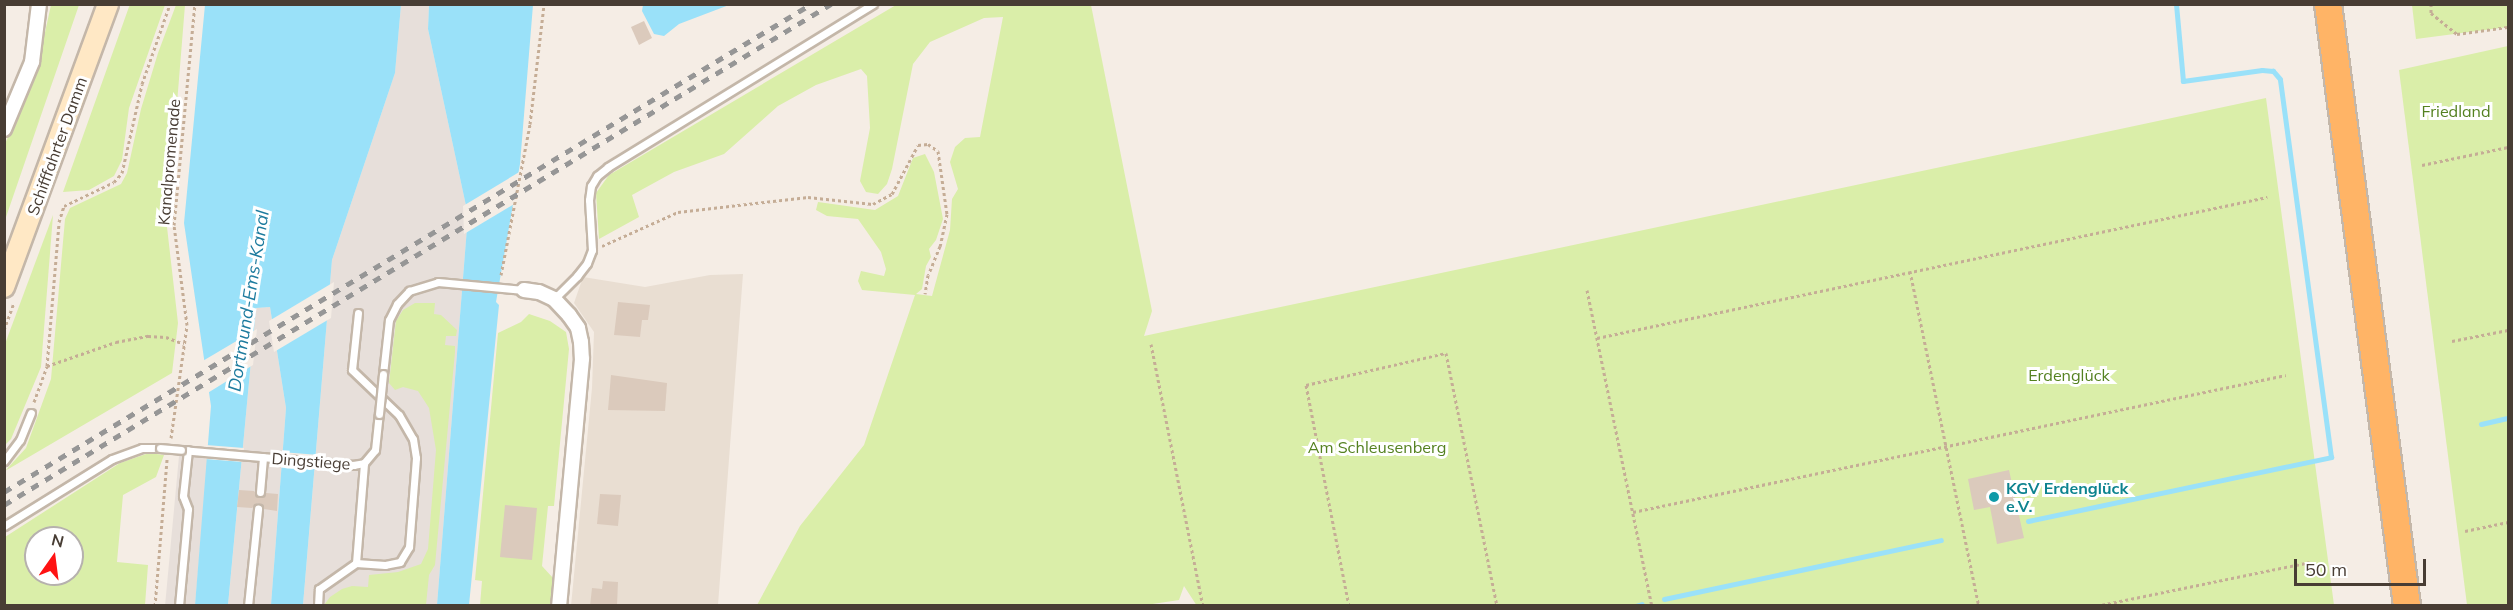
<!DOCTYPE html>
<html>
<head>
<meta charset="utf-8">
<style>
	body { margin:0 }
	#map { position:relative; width:2513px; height:610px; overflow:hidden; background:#f5ede5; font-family:Mulish,sans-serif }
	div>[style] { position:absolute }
	.residential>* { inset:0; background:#e9ded2 }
	.industrial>* { inset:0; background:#e7dfda }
	.green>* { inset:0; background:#daeea9 }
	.water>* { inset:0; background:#9ae1f9 }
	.pier>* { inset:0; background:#f5ede5 }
	.stream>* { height:5px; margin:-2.5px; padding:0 2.5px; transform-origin:2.5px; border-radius:2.5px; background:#9ae1f9 }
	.building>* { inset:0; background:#dbcabc }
	.path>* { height:3px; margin-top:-1.5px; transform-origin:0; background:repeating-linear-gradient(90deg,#c5ad96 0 3px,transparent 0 6px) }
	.roads { filter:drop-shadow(2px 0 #c4b7a9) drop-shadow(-2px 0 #c4b7a9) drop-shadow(0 2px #c4b7a9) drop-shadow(0 -2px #c4b7a9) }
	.lane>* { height:7px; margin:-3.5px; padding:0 3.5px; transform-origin:3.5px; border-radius:3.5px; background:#fff }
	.street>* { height:14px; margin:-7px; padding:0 7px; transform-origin:7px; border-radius:7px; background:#fff }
	.secondary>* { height:20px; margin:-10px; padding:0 10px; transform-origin:10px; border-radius:10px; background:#ffe8c5 }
	.highway>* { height:26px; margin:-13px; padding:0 13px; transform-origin:13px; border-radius:13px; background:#ffb466 }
	.rail>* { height:4.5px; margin-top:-2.25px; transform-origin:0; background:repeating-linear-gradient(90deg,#969696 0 8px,transparent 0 16px) }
	.bridges { filter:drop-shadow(2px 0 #c4b7a9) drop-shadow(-2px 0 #c4b7a9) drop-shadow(0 2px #c4b7a9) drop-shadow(0 -2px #c4b7a9) }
	.lane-bridge>* { height:7px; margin:-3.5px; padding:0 3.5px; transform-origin:3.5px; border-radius:3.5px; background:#fff }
	.dots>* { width:16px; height:16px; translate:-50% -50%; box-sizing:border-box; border:3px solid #fff; border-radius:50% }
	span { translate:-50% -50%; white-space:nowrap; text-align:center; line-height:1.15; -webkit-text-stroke:6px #fff; paint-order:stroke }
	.park-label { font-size:16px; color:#548120 }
	.street-label { font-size:16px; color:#483d34 }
	.culture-label { font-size:16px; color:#0d838f; font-weight:700 }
	.left { translate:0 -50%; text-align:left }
	.water-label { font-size:18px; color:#1d7b9e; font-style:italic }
	.frame { position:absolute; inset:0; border:6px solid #483d34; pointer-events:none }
	.north { position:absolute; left:24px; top:526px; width:60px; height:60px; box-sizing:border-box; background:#fff; border:2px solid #b6b1ae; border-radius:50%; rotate:14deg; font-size:16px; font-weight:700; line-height:24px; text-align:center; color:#483d34 }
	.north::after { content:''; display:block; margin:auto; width:21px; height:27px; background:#ff1213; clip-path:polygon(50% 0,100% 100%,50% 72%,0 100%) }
	.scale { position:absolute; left:2294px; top:559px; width:132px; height:27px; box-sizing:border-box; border:3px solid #483d34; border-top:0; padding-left:8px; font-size:18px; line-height:21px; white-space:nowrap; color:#483d34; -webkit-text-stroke:4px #fff; paint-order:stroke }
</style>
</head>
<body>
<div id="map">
	<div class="residential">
		<i style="clip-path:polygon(743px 274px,718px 605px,571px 606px,592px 388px,594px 332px,574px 303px,583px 277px,645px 287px,710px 275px)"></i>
	</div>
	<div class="industrial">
		<i style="clip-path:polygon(401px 5px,429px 5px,428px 29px,468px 215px,437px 605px,303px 606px,332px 260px,395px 73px)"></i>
		<i style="clip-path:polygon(270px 307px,286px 408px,271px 605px,228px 606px,256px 308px)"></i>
		<i style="clip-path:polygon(179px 456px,208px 458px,195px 605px,165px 606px)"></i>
	</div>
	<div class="green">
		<i style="clip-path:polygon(130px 4px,165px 5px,129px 108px,122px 160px,114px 176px,89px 190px,63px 192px)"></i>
		<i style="clip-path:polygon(51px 5px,79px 5px,5px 220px,5px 144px,38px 64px)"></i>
		<i style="clip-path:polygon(176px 5px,185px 5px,167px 227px,178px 323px,172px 373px,5px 471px,26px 448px,51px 379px,65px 219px,70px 208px,121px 184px,127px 173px,141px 109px,158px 53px)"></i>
		<i style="clip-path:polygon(896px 5px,1091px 5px,1152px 311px,1144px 336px,2266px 98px,2334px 605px,1197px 606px,1184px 586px,1179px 600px,1146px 605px,757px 605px,800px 526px,864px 445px,915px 295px,862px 290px,858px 281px,861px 271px,884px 276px,886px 269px,881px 252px,858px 219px,827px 216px,816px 210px,818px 202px,875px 210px,898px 196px,913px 158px,925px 154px,934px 172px,943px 219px,936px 240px,929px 249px,931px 257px,926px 266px,922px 289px,916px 294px,932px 296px,950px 230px,952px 199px,958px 189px,950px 162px,955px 147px,965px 138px,980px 137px,1003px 17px,984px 18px,930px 42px,913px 64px,892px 169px,887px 184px,878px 194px,866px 192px,860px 181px,870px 128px,867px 76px,861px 69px,816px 85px,778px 106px,724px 154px,674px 172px,632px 195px,639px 217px,599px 239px,596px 193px,609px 175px)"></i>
		<i style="clip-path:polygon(2412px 5px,2508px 5px,2508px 27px,2416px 39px)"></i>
		<i style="clip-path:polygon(2508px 46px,2508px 605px,2467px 605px,2399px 70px)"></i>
		<i style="clip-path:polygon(53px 215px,41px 367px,11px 439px,5px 445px,5px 344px)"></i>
		<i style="clip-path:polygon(415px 303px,435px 303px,434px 314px,441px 315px,457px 330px,456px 336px,446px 336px,445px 345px,455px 346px,455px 352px,435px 565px,429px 575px,426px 605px,324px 605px,330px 597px,342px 589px,352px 586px,368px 587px,369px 575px,398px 572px,421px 564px,428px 549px,436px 450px,429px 408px,418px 391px,403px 387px,395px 390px,389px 383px,396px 321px,403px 310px)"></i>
		<i style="clip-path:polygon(529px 314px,550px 321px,566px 332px,569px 349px,554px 506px,548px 506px,542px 566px,553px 578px,551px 605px,480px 605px,482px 581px,475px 580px,498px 333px,521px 322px)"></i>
		<i style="clip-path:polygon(evenodd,149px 453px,164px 455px,156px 477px,123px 495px,117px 562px,148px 565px,145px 605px,5px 605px,5px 537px,120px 463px,149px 453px,36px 538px,72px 538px,72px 574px,36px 574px,36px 538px)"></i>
	</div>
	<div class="water">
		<i style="clip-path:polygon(205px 5px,401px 5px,395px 73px,332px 260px,303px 605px,271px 605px,286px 408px,270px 307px,256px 308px,228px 605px,195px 605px,211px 406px,184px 223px)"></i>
		<i style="clip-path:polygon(429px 5px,533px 5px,520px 164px,496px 302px,499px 305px,469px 605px,437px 605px,468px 215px,428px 29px)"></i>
		<i style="clip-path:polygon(643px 5px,643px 4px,729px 5px,679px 24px,664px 36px,654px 34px,642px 11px)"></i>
	</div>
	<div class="pier">
		<i style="clip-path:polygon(521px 171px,516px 203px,464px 234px,463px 206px)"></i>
		<i style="clip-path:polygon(334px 282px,331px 318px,274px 352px,269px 321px)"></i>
		<i style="clip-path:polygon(257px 329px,253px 365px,206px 394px,201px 362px)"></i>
		<i style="clip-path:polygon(206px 445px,244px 448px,243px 462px,205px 459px)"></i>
		<i style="clip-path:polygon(281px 452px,319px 455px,318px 469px,280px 466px)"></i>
	</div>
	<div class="stream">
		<i style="left:2481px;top:424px;width:28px;rotate:-13deg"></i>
		<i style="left:2028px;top:521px;width:310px;rotate:-11.9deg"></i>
		<i style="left:2331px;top:457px;width:381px;rotate:-97.7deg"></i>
		<i style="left:2280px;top:79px;width:11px;rotate:-131deg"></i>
		<i style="left:2273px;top:71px;width:11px;rotate:-175deg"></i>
		<i style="left:2262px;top:70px;width:80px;rotate:172.1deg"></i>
		<i style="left:2183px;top:81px;width:77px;rotate:-95.2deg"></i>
		<i style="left:1664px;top:599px;width:283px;rotate:-12deg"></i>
		<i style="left:1636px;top:606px;width:6px;rotate:-18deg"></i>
	</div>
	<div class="building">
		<i style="clip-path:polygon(644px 21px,652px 38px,639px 45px,631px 27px)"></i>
		<i style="clip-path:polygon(618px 302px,650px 305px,648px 320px,642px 320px,640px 337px,614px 335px)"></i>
		<i style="clip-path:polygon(611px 375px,667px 383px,665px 411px,608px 410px)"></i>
		<i style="clip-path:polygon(2009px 470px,2024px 538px,1997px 544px,1990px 507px,1974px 510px,1968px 479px)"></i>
		<i style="clip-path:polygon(239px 490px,254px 491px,259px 497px,266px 493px,278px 494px,277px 511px,264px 509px,258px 503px,252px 508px,237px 507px)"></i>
		<i style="clip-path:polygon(600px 494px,621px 495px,618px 526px,597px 524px)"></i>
		<i style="clip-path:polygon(505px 505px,537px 508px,532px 560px,500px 557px)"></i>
		<i style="clip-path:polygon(603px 581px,618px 582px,617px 606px,590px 606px,592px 588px,602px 589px)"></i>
	</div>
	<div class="path">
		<i style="left:2431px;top:4px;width:9px;rotate:90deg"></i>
		<i style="left:2431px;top:13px;width:33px;rotate:39deg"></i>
		<i style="left:2457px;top:34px;width:51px;rotate:-7.8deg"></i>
		<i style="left:2422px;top:165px;width:88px;rotate:-11.8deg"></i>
		<i style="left:602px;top:246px;width:83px;rotate:-24.1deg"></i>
		<i style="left:678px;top:212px;width:131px;rotate:-6.6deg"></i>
		<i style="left:808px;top:197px;width:65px;rotate:6.1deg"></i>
		<i style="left:873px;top:204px;width:21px;rotate:-28deg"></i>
		<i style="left:892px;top:194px;width:55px;rotate:-62deg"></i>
		<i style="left:918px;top:145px;width:10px;rotate:-6deg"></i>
		<i style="left:928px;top:144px;width:12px;rotate:35deg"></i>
		<i style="left:938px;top:151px;width:64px;rotate:81.9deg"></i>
		<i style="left:947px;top:214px;width:33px;rotate:102deg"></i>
		<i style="left:940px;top:246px;width:31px;rotate:112deg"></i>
		<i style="left:928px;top:275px;width:19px;rotate:99deg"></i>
		<i style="left:1910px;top:271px;width:342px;rotate:78.4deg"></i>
		<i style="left:501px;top:275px;width:154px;rotate:-79.1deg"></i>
		<i style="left:530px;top:124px;width:121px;rotate:-83.3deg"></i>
		<i style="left:1587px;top:290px;width:323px;rotate:78.4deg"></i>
		<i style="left:4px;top:330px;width:29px;rotate:-70deg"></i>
		<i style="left:1597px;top:338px;width:685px;rotate:-11.88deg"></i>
		<i style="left:2452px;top:341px;width:57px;rotate:-11.1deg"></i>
		<i style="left:1151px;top:344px;width:267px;rotate:78.8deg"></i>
		<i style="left:47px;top:366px;width:73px;rotate:-19.2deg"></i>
		<i style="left:116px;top:342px;width:33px;rotate:-11deg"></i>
		<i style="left:148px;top:336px;width:18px;rotate:3deg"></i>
		<i style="left:166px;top:337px;width:19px;rotate:21deg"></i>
		<i style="left:34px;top:402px;width:38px;rotate:-70deg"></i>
		<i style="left:47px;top:366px;width:144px;rotate:-85.2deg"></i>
		<i style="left:59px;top:222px;width:17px;rotate:-73deg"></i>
		<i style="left:64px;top:206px;width:55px;rotate:-25.6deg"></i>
		<i style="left:114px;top:182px;width:12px;rotate:-48deg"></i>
		<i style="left:122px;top:173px;width:91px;rotate:-77.3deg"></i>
		<i style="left:142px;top:84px;width:85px;rotate:-70.7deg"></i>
		<i style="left:171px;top:438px;width:114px;rotate:-81.9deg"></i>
		<i style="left:187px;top:325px;width:101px;rotate:-97.4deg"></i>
		<i style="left:174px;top:225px;width:222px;rotate:-84.6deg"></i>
		<i style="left:1633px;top:512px;width:667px;rotate:-11.85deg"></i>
		<i style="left:2465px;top:531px;width:44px;rotate:-11.8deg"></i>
		<i style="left:155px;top:606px;width:147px;rotate:-85.3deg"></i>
		<i style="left:1349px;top:606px;width:225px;rotate:-101deg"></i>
		<i style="left:1306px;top:385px;width:144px;rotate:-12.9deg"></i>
		<i style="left:1446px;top:353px;width:258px;rotate:78.6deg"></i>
		<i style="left:2096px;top:606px;width:218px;rotate:-11.6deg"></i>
	</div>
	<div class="roads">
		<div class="lane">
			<i style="left:554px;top:299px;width:33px;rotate:-45deg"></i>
			<i style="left:577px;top:276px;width:16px;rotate:-52deg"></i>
			<i style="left:587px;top:263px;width:14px;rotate:-69deg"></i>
			<i style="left:592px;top:250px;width:50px;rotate:-93.4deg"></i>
			<i style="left:589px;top:200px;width:14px;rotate:-82deg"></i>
			<i style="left:591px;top:186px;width:12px;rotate:-59deg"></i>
			<i style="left:597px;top:176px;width:14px;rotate:-39deg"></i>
			<i style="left:608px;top:167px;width:311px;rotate:-31.6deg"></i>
			<i style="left:358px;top:313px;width:57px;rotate:96deg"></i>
			<i style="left:352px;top:370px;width:65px;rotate:43.8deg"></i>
			<i style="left:399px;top:415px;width:28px;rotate:60deg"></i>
			<i style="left:413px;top:439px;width:19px;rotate:81deg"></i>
			<i style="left:416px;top:458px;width:89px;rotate:94.5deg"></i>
			<i style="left:409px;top:547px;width:17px;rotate:121deg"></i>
			<i style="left:400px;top:562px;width:15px;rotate:169deg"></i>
			<i style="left:385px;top:565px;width:29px;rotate:-176deg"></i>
			<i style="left:356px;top:563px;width:100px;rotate:-85.4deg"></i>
			<i style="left:383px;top:374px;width:54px;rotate:-83.7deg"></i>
			<i style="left:389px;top:320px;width:18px;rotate:-63deg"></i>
			<i style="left:397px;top:304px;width:18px;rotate:-47deg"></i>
			<i style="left:409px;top:291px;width:30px;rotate:-17deg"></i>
			<i style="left:438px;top:282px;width:86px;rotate:5.3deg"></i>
			<i style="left:181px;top:450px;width:173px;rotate:5deg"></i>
			<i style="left:353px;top:465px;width:11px;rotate:-10deg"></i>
			<i style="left:364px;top:463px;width:17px;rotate:-50deg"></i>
			<i style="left:375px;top:450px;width:36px;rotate:-84deg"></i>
			<i style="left:4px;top:461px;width:26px;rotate:-53deg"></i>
			<i style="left:20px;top:440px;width:29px;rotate:-68deg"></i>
			<i style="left:260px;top:492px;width:35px;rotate:-85deg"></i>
			<i style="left:4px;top:526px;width:127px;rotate:-31.8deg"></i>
			<i style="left:112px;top:459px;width:32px;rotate:-20deg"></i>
			<i style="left:142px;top:448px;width:18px"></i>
			<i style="left:179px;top:606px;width:97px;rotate:-84.7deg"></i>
			<i style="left:188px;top:509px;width:14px;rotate:-111deg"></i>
			<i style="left:183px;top:496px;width:46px;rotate:-83.8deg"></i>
			<i style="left:248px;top:606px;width:98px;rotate:-84.1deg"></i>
			<i style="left:318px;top:606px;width:17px;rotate:-87deg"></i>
			<i style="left:319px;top:589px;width:45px;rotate:-35.1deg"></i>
		</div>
		<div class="street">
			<i style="left:4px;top:129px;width:73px;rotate:-67.3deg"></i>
			<i style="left:32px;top:62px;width:58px;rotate:-83.1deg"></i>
			<i style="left:524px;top:290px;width:15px;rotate:8deg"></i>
			<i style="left:539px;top:292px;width:17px;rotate:25deg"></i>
			<i style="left:554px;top:299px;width:22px;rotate:47deg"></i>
			<i style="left:569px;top:315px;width:16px;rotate:55deg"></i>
			<i style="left:578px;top:328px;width:14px;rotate:78deg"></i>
			<i style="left:581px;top:342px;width:17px;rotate:87deg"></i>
			<i style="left:582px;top:359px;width:248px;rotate:95.3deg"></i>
		</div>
		<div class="secondary">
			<i style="left:4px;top:287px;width:302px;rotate:-69.8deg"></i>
		</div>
		<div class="highway">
			<i style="left:2328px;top:4px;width:607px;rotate:82.52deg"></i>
		</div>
	</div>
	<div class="rail">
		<i style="left:4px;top:492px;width:943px;rotate:-31.16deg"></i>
		<i style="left:4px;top:505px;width:967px;rotate:-31.21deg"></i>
	</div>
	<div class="bridges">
		<div class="lane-bridge">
			<i style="left:379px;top:414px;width:40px;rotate:-84.3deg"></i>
			<i style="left:160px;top:448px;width:21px;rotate:5deg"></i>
		</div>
	</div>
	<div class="dots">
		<i style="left:1994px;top:497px;background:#0f9aa8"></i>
	</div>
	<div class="park-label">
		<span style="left:2456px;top:111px">Friedland</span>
		<span style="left:2069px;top:375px">Erdenglück</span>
		<span style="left:1377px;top:447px">Am Schleusenberg</span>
	</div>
	<div class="street-label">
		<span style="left:57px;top:146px;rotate:-70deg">Schifffahrter Damm</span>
		<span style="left:169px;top:162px;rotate:-85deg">Kanalpromenade</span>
		<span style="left:311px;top:461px;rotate:4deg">Dingstiege</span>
	</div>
	<div class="culture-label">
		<span class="left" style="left:2006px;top:497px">KGV Erdenglück<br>e.V.</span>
	</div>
	<div class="water-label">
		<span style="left:249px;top:301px;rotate:-81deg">Dortmund-Ems-Kanal</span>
	</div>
	<div class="frame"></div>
	<div class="north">N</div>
	<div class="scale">50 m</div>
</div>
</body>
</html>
